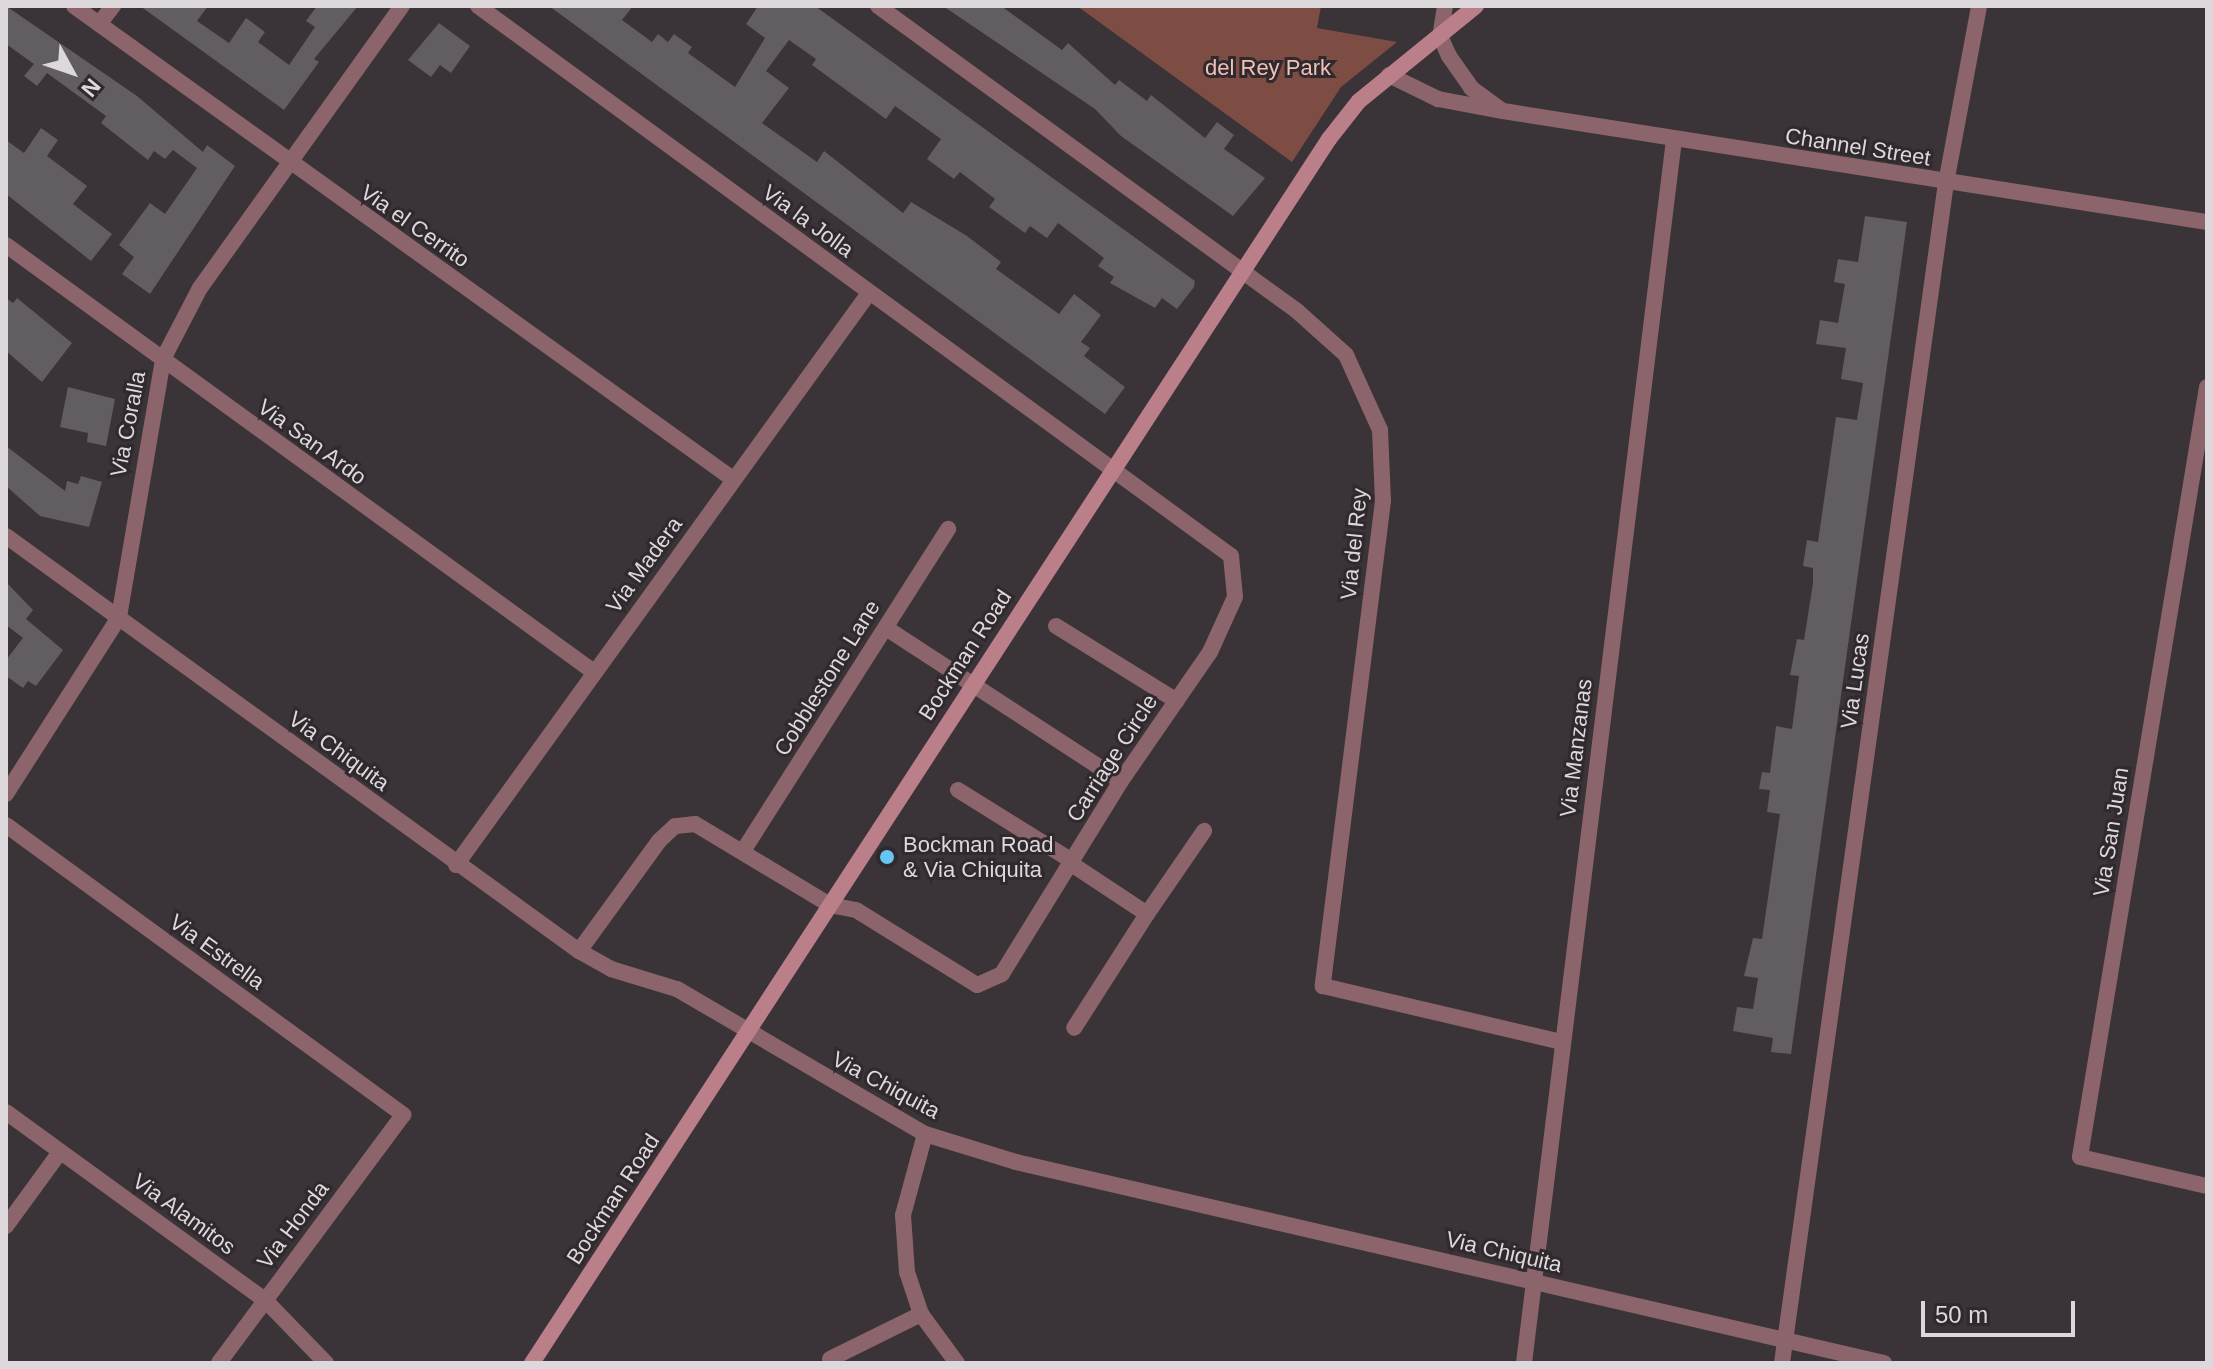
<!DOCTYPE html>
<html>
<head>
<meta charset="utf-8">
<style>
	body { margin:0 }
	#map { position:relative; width:2213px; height:1369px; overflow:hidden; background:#3a3337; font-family:Arial,sans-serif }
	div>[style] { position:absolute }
	.green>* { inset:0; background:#7d4d44 }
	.building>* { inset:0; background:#625c63 }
	.street>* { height:16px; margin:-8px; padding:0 8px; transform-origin:8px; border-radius:8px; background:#8b656b }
	.secondary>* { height:16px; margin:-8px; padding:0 8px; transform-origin:8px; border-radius:8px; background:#bb7f89 }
	.dots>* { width:22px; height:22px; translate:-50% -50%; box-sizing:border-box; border:4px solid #30292d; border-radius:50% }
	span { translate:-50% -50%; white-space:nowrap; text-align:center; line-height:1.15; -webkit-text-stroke:6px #30292d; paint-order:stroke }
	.park-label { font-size:22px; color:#f0c1b7 }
	.street-label { font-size:22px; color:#ddd8db }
	.poi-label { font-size:22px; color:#ddd8db }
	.left { translate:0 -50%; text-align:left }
	.frame { position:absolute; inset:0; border:8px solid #ddd8db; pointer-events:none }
	.north { position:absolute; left:32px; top:32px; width:80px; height:80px; -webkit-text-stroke:6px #30292d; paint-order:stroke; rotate:130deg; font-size:22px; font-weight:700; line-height:32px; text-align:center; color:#ddd8db }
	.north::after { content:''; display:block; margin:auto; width:28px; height:36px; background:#ddd8db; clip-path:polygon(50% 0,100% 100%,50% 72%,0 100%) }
	.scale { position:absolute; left:1921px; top:1301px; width:154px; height:36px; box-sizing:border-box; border:4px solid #ddd8db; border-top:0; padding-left:10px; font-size:24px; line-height:28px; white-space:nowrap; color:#ddd8db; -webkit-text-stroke:6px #30292d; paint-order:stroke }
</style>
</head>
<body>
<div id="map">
	<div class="green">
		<i style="clip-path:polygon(1077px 6px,1321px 6px,1317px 28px,1397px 42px,1341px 87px,1292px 162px)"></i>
	</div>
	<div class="building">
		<i style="clip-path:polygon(6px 6px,137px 96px,203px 152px,207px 145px,235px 166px,150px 294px,122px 274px,134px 257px,119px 245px,150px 203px,165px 214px,197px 168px,173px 150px,165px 159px,154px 151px,148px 160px,101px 123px,106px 116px,47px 73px,37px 86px,24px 76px,34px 64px,6px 44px)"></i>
		<i style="clip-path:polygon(140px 6px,208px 6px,197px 21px,229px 43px,246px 18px,265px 32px,258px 42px,289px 65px,315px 27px,306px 21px,317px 6px,358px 6px,314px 59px,319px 62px,284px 110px)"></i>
		<i style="clip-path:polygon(549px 6px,633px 6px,622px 20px,652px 42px,658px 34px,668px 42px,674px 34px,692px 47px,688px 53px,735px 87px,765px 38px,746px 24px,758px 6px,815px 6px,1195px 281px,1194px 287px,1177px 309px,1162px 298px,1155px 308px,1110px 283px,1114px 277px,1098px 266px,1104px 258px,1058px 223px,1047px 238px,1030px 226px,1025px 233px,989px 207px,995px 199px,960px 172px,954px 179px,927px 159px,941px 139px,895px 106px,886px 119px,812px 65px,816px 59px,789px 40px,766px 71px,789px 88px,762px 123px,817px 162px,824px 151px,903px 213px,911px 202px,967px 236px,1001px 262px,996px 269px,1059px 314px,1074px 294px,1101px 315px,1081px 342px,1090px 348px,1084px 356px,1125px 387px,1105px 414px)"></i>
		<i style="clip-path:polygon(943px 6px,1001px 6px,1062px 50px,1068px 43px,1115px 85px,1119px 80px,1147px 101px,1151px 95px,1205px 138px,1217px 122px,1234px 135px,1224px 149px,1265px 178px,1233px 216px,1121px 136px,1095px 109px)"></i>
		<i style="clip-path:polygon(439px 23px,470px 46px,451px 73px,440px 65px,431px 77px,408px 60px)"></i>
		<i style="clip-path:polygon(41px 128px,58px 140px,47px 156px,87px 186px,73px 204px,112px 234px,91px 261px,6px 194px,6px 140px,24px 153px)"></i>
		<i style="clip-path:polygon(1865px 216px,1907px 222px,1791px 1054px,1771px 1052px,1773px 1038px,1733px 1031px,1737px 1007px,1753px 1009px,1758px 978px,1744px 976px,1753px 938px,1762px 939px,1780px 814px,1767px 812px,1770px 790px,1759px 789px,1762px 772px,1770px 773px,1776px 726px,1792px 729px,1799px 676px,1790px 675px,1797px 639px,1804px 640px,1813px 583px,1813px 568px,1803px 566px,1807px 540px,1818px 542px,1836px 417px,1857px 420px,1863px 383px,1841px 379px,1846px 348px,1816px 344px,1820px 320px,1838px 323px,1845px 284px,1834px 282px,1838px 259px,1858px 262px)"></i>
		<i style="clip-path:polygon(6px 298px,13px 303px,17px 298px,72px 343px,42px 382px,6px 351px)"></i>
		<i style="clip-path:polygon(68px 387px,115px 399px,106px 446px,87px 442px,88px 433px,60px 427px)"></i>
		<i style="clip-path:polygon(6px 446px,65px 491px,67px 481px,78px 484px,81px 476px,102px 482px,89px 527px,40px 516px,6px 486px)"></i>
		<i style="clip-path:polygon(6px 582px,33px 610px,26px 619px,63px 650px,36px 686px,28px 681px,23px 688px,6px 676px,6px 660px,23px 638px,6px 625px)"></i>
	</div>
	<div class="street">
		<i style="left:74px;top:6px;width:811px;rotate:35.67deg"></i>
		<i style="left:478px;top:6px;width:932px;rotate:36.14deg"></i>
		<i style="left:1231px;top:556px;width:41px;rotate:84.4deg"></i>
		<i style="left:1235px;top:597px;width:60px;rotate:114.4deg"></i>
		<i style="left:1210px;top:652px;width:157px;rotate:124.6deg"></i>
		<i style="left:1121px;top:781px;width:227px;rotate:121.7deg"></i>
		<i style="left:1002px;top:974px;width:27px;rotate:156deg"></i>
		<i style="left:977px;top:985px;width:142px;rotate:-148.2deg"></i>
		<i style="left:856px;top:910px;width:26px;rotate:-169deg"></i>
		<i style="left:830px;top:905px;width:157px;rotate:-149deg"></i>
		<i style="left:695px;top:824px;width:20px;rotate:174deg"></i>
		<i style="left:675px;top:826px;width:22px;rotate:137deg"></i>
		<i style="left:659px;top:841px;width:136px;rotate:126deg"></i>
		<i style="left:878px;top:6px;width:518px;rotate:36.05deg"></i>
		<i style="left:1297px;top:311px;width:66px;rotate:41.9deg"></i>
		<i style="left:1346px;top:355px;width:82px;rotate:65.6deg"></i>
		<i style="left:1380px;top:430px;width:71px;rotate:87.6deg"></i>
		<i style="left:1383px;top:501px;width:489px;rotate:97.1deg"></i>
		<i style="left:1323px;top:986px;width:245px;rotate:13.2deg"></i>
		<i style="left:1445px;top:6px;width:30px;rotate:99deg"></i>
		<i style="left:1440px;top:36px;width:22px;rotate:66deg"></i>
		<i style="left:1449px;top:56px;width:39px;rotate:55deg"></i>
		<i style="left:1471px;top:88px;width:36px;rotate:36deg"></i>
		<i style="left:99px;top:24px;width:23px;rotate:-52deg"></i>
		<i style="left:1389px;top:75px;width:55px;rotate:26.1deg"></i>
		<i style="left:1438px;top:99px;width:66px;rotate:10.5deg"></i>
		<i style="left:1503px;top:111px;width:713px;rotate:8.96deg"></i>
		<i style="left:6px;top:245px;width:727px;rotate:35.99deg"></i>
		<i style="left:2207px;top:387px;width:780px;rotate:99.37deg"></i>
		<i style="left:2080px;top:1157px;width:130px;rotate:12.9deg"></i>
		<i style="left:6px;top:536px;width:707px;rotate:35.91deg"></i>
		<i style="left:579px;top:951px;width:37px;rotate:29deg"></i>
		<i style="left:611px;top:969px;width:69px;rotate:16.9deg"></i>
		<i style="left:677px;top:989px;width:287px;rotate:30.3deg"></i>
		<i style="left:925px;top:1134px;width:95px;rotate:17.1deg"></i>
		<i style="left:1016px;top:1162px;width:891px;rotate:13.04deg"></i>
		<i style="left:1056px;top:626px;width:142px;rotate:31.8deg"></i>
		<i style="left:886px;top:628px;width:280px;rotate:33.1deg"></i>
		<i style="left:958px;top:790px;width:134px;rotate:31.9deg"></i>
		<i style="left:6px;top:794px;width:210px;rotate:-57.4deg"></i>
		<i style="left:119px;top:617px;width:262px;rotate:-80.3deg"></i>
		<i style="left:163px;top:359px;width:80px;rotate:-62.5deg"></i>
		<i style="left:200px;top:288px;width:347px;rotate:-54.4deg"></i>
		<i style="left:6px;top:825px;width:492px;rotate:36.1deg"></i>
		<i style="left:403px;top:1115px;width:309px;rotate:126.6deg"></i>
		<i style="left:743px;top:851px;width:382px;rotate:-57.5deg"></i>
		<i style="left:1070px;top:863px;width:92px;rotate:33.5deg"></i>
		<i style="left:1147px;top:914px;width:135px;rotate:122.6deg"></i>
		<i style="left:456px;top:865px;width:706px;rotate:-54.17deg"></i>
		<i style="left:1147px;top:914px;width:101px;rotate:-55.5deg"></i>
		<i style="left:6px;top:1112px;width:320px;rotate:36deg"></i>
		<i style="left:265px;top:1300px;width:88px;rotate:45.9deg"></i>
		<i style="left:925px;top:1134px;width:84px;rotate:105.2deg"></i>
		<i style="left:903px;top:1215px;width:57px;rotate:86deg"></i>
		<i style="left:907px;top:1272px;width:44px;rotate:71.6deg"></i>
		<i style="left:921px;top:1314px;width:61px;rotate:53.7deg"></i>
		<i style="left:6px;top:1226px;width:92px;rotate:-53.9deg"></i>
		<i style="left:830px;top:1359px;width:102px;rotate:-26.3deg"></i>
		<i style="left:1524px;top:1363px;width:1233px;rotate:-83.01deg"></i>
		<i style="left:1782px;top:1363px;width:1191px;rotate:-82.09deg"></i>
		<i style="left:1946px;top:183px;width:180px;rotate:-79.4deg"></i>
	</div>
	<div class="secondary">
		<i style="left:532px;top:1363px;width:1461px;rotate:-56.93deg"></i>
		<i style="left:1329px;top:139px;width:48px;rotate:-51.7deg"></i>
		<i style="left:1359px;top:101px;width:151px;rotate:-39.1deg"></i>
	</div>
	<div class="dots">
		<i style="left:887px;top:857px;background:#68c4f0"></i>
	</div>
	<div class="park-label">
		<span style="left:1268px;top:68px">del Rey Park</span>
	</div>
	<div class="street-label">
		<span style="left:1858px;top:147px;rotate:9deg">Channel Street</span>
		<span style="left:808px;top:221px;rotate:36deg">Via la Jolla</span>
		<span style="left:415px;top:226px;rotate:35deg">Via el Cerrito</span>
		<span style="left:128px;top:424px;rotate:-79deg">Via Coralla</span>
		<span style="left:312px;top:442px;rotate:36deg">Via San Ardo</span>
		<span style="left:1354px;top:544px;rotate:-84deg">Via del Rey</span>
		<span style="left:644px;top:565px;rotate:-54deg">Via Madera</span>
		<span style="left:965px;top:655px;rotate:-57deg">Bockman Road</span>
		<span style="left:827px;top:678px;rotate:-58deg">Cobblestone Lane</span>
		<span style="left:1855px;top:681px;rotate:-82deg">Via Lucas</span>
		<span style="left:1576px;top:748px;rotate:-83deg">Via Manzanas</span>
		<span style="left:339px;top:751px;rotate:36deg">Via Chiquita</span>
		<span style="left:1112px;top:758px;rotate:-57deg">Carriage Circle</span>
		<span style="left:2111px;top:832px;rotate:-81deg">Via San Juan</span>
		<span style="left:217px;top:952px;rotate:36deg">Via Estrella</span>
		<span style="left:886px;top:1085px;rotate:28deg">Via Chiquita</span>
		<span style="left:613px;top:1199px;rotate:-57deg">Bockman Road</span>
		<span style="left:184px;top:1214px;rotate:36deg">Via Alamitos</span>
		<span style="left:293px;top:1225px;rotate:-53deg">Via Honda</span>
		<span style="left:1504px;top:1252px;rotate:13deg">Via Chiquita</span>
	</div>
	<div class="poi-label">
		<span class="left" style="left:903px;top:857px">Bockman Road<br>&amp; Via Chiquita</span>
	</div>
	<div class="frame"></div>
	<div class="north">N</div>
	<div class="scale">50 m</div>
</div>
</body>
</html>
